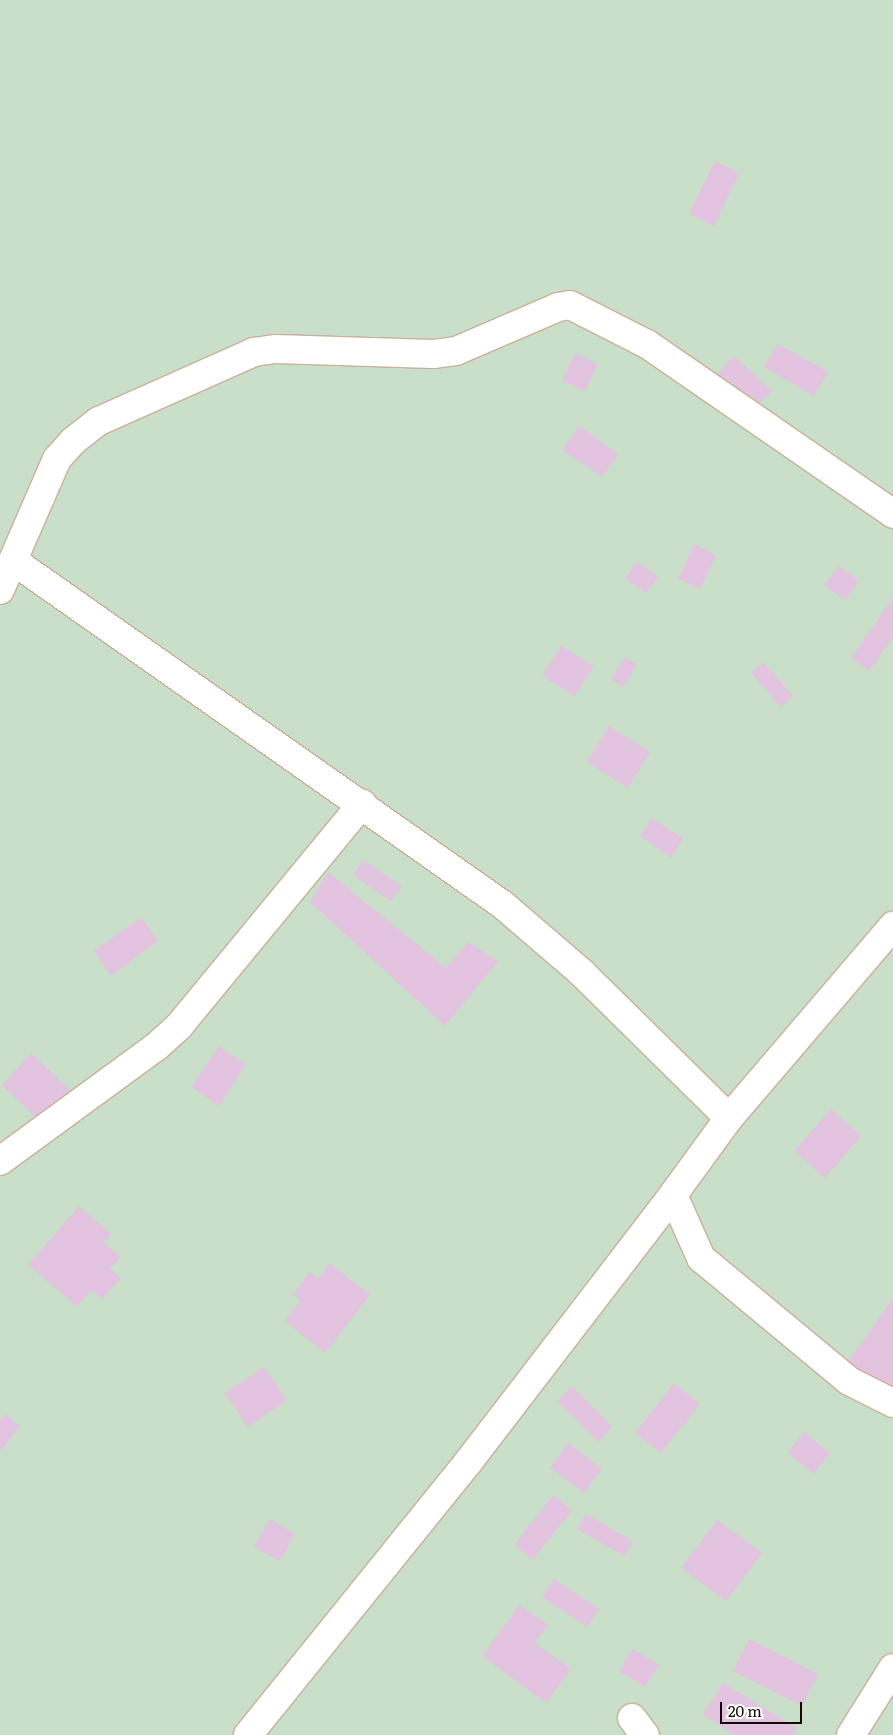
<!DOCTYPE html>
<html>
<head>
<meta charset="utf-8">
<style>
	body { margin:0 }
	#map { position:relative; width:893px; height:1735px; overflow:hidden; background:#fdf8f3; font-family:Literata,serif }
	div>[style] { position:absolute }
	.green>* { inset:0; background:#c9dfc9 }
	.building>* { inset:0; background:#e2c3e0 }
	.roads { filter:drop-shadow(1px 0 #c8b198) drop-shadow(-1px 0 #c8b198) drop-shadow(0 1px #c8b198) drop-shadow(0 -1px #c8b198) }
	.minor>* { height:28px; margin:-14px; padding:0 14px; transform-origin:14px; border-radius:14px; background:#fff }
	span { translate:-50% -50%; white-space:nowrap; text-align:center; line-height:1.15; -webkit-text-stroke:4.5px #fff; paint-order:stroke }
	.scale { position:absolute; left:720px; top:1702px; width:82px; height:22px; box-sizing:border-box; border:2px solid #130b04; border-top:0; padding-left:6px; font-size:15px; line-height:18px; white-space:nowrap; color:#130b04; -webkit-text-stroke:4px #fff; paint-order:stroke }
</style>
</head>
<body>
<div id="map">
	<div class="green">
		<i style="clip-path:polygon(0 0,893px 0,893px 1735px,0 1735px)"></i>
	</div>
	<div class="building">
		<i style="clip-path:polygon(715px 161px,739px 173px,714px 226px,689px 214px)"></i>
		<i style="clip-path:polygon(778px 344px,828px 372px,814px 396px,764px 367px)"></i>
		<i style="clip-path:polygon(575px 353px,598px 364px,585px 391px,562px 381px)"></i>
		<i style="clip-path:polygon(734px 356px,772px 391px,753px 410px,716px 375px)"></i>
		<i style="clip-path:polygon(579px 426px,618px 454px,602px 477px,562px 450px)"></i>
		<i style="clip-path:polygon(694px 544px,716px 555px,700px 589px,678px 579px)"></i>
		<i style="clip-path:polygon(636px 562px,658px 576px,646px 593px,625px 579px)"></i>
		<i style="clip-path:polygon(839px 566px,859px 581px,845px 600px,824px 585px)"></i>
		<i style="clip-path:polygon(893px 598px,893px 637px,869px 671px,851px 658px)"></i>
		<i style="clip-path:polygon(561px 646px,594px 666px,575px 696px,542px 676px)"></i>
		<i style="clip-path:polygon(625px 657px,637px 665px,623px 687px,611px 679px)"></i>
		<i style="clip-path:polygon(763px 662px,793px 696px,781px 707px,751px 673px)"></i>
		<i style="clip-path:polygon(609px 726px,650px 752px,628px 788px,587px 762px)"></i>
		<i style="clip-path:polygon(652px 818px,683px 839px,671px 858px,640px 836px)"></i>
		<i style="clip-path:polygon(363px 860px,402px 886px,391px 901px,353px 875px)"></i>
		<i style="clip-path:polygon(328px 872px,446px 968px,468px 942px,498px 961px,445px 1026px,310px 902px)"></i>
		<i style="clip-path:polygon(141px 917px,158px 941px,111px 976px,94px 951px)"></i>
		<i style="clip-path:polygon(219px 1046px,246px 1065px,219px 1106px,191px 1087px)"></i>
		<i style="clip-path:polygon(31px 1053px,76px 1096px,46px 1127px,2px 1085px)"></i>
		<i style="clip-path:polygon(831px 1109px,861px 1136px,825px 1178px,794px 1151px)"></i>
		<i style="clip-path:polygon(79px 1206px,111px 1234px,104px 1242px,121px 1257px,110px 1269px,121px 1278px,102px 1299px,92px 1290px,77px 1307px,28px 1265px)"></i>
		<i style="clip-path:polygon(330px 1263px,370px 1295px,325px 1353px,285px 1321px,301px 1300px,293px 1294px,310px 1272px,318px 1279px)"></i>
		<i style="clip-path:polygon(893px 1298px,893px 1390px,892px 1392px,848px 1362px)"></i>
		<i style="clip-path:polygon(264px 1367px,287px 1400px,248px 1427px,225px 1393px)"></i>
		<i style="clip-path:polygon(674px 1383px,700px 1404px,661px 1453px,635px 1433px)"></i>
		<i style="clip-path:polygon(572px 1386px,613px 1427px,598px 1442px,557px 1401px)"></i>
		<i style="clip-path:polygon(5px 1414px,20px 1426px,0 1452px,0 1420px)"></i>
		<i style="clip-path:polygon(804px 1432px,830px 1453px,814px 1474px,788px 1453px)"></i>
		<i style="clip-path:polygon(568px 1443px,602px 1469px,584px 1493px,550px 1468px)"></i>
		<i style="clip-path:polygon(553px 1495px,572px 1510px,533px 1560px,514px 1545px)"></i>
		<i style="clip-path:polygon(586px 1514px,633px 1541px,624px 1556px,577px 1529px)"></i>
		<i style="clip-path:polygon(270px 1519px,295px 1534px,280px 1561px,254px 1547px)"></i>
		<i style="clip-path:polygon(717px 1520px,762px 1553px,726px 1601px,681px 1568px)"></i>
		<i style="clip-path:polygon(554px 1579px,599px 1609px,587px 1627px,542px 1597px)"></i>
		<i style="clip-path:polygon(520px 1605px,548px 1625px,535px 1643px,571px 1669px,546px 1703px,482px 1656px)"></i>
		<i style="clip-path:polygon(749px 1639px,818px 1674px,802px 1706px,733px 1671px)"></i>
		<i style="clip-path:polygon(633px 1649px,659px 1665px,645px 1687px,619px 1671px)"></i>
		<i style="clip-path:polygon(723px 1683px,797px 1728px,793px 1735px,735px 1735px,703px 1715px)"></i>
	</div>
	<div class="roads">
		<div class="minor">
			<i style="left:15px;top:562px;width:596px;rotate:35.1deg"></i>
			<i style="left:503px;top:905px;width:104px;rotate:40.7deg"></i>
			<i style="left:582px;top:973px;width:206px;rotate:44.6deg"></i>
			<i style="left:0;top:590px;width:143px;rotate:-66.5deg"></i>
			<i style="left:57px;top:459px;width:24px;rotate:-48deg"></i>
			<i style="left:73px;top:441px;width:33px;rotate:-38deg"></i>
			<i style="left:99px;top:421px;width:170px;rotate:-24deg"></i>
			<i style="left:254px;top:352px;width:22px;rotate:-8deg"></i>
			<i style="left:276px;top:349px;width:157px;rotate:1.8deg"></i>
			<i style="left:433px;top:354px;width:23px;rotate:-7deg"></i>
			<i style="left:456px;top:351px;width:111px;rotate:-23.3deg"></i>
			<i style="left:558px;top:307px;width:12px;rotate:-9deg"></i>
			<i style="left:570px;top:305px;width:86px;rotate:26.9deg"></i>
			<i style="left:647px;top:344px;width:299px;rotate:34.6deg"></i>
			<i style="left:0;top:1161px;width:193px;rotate:-36.2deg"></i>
			<i style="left:156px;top:1047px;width:31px;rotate:-42deg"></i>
			<i style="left:179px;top:1026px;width:288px;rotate:-50.5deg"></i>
			<i style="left:673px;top:1195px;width:69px;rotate:66deg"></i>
			<i style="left:701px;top:1258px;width:192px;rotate:39.7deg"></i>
			<i style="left:849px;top:1381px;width:49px;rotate:26.6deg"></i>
			<i style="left:632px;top:1718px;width:21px;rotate:53deg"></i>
			<i style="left:248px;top:1735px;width:352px;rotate:-51.1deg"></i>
			<i style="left:469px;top:1461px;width:335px;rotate:-52.5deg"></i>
			<i style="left:673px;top:1195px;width:95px;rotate:-54deg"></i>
			<i style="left:729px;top:1118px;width:253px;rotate:-49.5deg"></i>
			<i style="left:851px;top:1735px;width:79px;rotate:-57.9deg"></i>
		</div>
	</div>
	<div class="scale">20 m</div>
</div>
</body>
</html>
